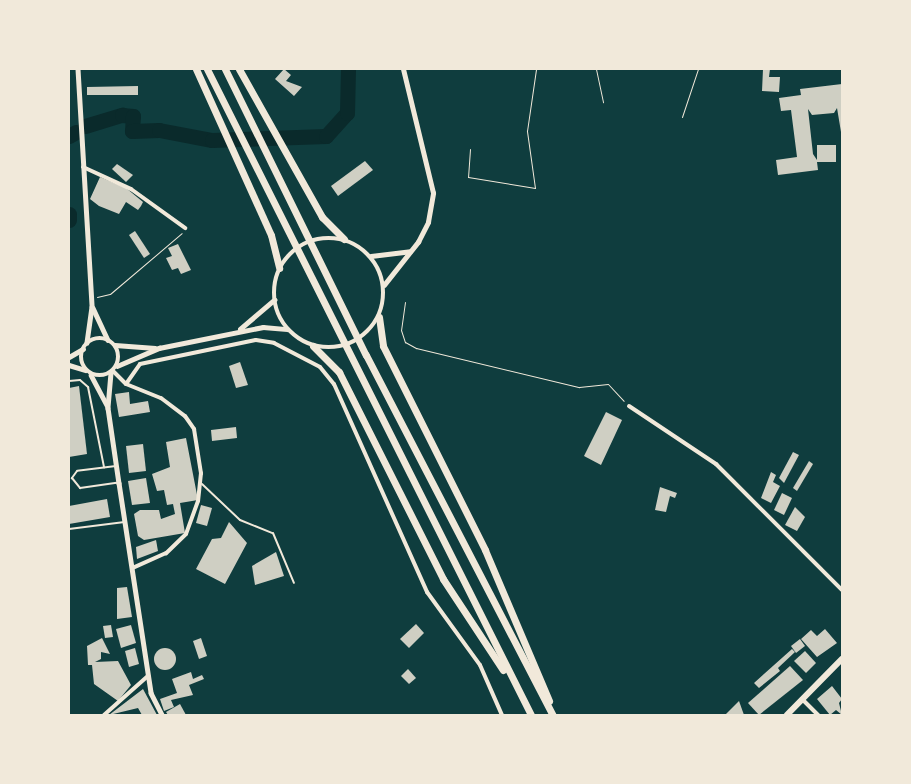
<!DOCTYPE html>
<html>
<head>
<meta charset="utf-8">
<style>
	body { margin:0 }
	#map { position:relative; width:911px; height:784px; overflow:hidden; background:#0f3d3e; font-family:"DejaVu Sans",sans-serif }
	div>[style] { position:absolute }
	.river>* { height:15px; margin:-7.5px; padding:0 7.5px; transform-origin:7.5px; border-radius:7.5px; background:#0a2a2b }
	.building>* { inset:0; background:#cfcfc3 }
	.round { border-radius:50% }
	.path>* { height:1px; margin:-0.5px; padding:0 0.5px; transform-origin:0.5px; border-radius:0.5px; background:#f1e9da }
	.service>* { height:2px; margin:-1px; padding:0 1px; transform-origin:1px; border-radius:1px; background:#f1e9da }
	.minor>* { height:4px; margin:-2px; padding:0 2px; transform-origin:2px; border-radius:2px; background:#f1e9da }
	.tertiary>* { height:4.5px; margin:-2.25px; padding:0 2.25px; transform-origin:2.25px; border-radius:2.25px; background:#f1e9da }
	.tertiary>.ring { margin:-2.25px; padding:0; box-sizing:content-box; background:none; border:4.5px solid #f1e9da; border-radius:50% }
	.primary>* { height:5.5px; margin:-2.75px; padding:0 2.75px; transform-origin:2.75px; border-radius:2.75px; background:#f1e9da }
	.motorway>* { height:7px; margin:-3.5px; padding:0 3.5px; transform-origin:3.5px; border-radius:3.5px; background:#f1e9da }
	span { translate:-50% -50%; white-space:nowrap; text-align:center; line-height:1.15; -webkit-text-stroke:5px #f1e9da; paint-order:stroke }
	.frame { position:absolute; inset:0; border:70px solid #f1e9da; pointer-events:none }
</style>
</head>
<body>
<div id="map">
	<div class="river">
		<i style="left:85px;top:126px;width:39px;rotate:-17deg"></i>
		<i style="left:122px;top:115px;width:11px;rotate:5deg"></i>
		<i style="left:133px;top:116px;width:15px;rotate:94deg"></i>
		<i style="left:132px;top:131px;width:27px;rotate:-2deg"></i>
		<i style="left:159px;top:130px;width:54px;rotate:10.7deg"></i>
		<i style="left:212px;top:140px;width:114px;rotate:-2deg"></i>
		<i style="left:326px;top:136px;width:31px;rotate:-48deg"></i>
		<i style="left:347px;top:113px;width:44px;rotate:-88.7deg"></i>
		<i style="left:69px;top:136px;width:8px;rotate:-30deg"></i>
		<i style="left:69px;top:214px;width:6px;rotate:90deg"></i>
	</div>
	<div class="building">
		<i style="clip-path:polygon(284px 69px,291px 75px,286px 81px,302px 87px,294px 96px,275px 79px)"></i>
		<i style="clip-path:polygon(763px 69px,770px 69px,769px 77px,780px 77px,779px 92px,762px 91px)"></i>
		<i style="clip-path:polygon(842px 84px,842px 138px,837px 108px,834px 113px,812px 115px,808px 109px,813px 154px,817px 160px,817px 145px,836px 145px,836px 162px,817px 162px,818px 170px,778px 175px,776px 160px,797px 157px,791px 110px,781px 111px,779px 98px,801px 95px,800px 89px)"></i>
		<i style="clip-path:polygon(138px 86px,138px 95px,87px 95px,87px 87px)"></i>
		<i style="clip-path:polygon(365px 161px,373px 170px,338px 196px,331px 186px)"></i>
		<i style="clip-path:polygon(117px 164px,133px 175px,126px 182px,112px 169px)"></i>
		<i style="clip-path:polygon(100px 177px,126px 188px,143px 202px,141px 206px,138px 210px,126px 202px,119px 214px,99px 206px,90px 199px)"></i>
		<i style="clip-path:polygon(135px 231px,150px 254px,144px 258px,129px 235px)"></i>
		<i style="clip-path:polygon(178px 244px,191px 270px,181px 274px,178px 268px,172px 270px,166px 258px,172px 256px,168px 248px)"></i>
		<i style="clip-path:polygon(240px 362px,248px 385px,236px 388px,229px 366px)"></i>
		<i style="clip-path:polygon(79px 386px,87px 454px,69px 457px,69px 388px)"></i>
		<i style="clip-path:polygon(129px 392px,130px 404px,148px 401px,150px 412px,119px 417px,115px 394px)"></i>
		<i style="clip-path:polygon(606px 412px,622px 420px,601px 465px,584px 456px)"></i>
		<i style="clip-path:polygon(236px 427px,237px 438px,212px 441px,211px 430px)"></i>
		<i style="clip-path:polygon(186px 438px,198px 500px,180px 503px,185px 533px,144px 540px,138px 536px,134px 514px,140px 510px,159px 510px,161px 519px,175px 514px,173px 504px,167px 505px,164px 490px,157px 491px,152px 474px,170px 467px,166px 442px)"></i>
		<i style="clip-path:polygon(143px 444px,146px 471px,129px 473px,126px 446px)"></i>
		<i style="clip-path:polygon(793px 452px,799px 455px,784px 483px,779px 478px)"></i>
		<i style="clip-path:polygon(809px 461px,813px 464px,797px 491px,793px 488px)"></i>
		<i style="clip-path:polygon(771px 472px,776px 475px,773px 482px,780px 486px,771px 503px,761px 498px)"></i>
		<i style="clip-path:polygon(146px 478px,150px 503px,132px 505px,128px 481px)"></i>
		<i style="clip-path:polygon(660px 487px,677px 493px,675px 498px,670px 496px,666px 512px,655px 510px)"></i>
		<i style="clip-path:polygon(782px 493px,792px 498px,784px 515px,774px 510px)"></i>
		<i style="clip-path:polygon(107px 499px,110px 517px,69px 524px,69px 506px)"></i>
		<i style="clip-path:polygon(201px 505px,212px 508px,207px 526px,196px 523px)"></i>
		<i style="clip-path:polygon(795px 507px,805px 517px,797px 531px,785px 525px)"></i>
		<i style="clip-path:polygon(229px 522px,247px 543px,225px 584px,196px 569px,212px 539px,221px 538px)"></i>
		<i style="clip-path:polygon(156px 540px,158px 551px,137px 559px,136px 547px)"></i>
		<i style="clip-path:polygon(276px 552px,284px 576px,255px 585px,252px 566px)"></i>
		<i style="clip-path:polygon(127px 587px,132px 617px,117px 619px,117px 588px)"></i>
		<i style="clip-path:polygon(416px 624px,424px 633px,409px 648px,400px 639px)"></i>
		<i style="clip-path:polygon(111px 625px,113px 637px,105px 638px,103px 626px)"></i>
		<i style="clip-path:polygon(131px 625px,136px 643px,121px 648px,116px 629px)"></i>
		<i style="clip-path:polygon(825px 629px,837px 643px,817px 657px,801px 639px,811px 630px,817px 636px)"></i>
		<i style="clip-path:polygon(102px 638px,110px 654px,101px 652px,101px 659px,95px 662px,118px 661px,131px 685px,118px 701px,94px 684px,92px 665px,88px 665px,87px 646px)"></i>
		<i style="clip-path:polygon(201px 638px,207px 656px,199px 659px,193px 641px)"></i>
		<i style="clip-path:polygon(800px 639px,805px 646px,796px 653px,791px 646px)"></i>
		<i style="clip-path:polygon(135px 648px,139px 664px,129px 667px,125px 651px)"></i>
		<i class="round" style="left:154px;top:648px;width:22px;height:22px"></i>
		<i style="clip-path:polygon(792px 649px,795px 652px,778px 668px,780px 671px,759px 688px,754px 683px)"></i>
		<i style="clip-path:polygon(805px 651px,816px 663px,806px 673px,794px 661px)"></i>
		<i style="clip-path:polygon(790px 666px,803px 680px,759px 715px,748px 703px)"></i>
		<i style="clip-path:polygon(408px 669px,416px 678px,409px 684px,401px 676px)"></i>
		<i style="clip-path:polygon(191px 672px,193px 679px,202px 675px,204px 679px,189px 685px,193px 695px,171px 700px,174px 707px,164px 711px,160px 699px,177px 693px,172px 679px)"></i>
		<i style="clip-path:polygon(832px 686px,842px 699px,839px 703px,842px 715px,836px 710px,830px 715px,817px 699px)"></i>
		<i style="clip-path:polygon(143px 689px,157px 715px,142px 715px,138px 708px,109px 715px)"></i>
		<i style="clip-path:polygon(739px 701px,744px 715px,725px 715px)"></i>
		<i style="clip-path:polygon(180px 704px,186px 715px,168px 715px,166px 712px)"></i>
	</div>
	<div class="path">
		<i style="left:596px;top:69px;width:34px;rotate:78deg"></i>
		<i style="left:682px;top:117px;width:51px;rotate:-71.6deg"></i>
		<i style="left:470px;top:149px;width:28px;rotate:94deg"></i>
		<i style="left:468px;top:177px;width:68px;rotate:9.3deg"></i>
		<i style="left:535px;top:188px;width:58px;rotate:-98deg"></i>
		<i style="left:527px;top:131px;width:63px;rotate:-81.7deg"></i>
		<i style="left:97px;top:297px;width:13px;rotate:-13deg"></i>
		<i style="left:110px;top:294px;width:94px;rotate:-40.3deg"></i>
		<i style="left:405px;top:302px;width:28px;rotate:98deg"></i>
		<i style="left:401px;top:330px;width:13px;rotate:72deg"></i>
		<i style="left:405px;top:342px;width:13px;rotate:29deg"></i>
		<i style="left:416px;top:348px;width:168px;rotate:13.5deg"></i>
		<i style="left:579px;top:387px;width:29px;rotate:-6deg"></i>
		<i style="left:608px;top:384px;width:23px;rotate:47deg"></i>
	</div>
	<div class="service">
		<i style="left:69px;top:381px;width:11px;rotate:-5deg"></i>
		<i style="left:80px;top:380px;width:11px;rotate:41deg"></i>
		<i style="left:88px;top:387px;width:82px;rotate:78.7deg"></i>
		<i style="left:116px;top:466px;width:39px;rotate:173deg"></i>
		<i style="left:77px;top:471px;width:9px;rotate:126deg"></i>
		<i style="left:72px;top:478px;width:13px;rotate:51deg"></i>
		<i style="left:80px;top:488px;width:37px;rotate:-8deg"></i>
		<i style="left:202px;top:484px;width:52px;rotate:43.5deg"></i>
		<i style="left:240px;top:520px;width:35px;rotate:22deg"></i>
		<i style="left:273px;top:533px;width:54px;rotate:67.2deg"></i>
		<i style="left:69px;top:529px;width:56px;rotate:-7.1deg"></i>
	</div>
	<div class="minor">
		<i style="left:83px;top:167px;width:53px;rotate:24.6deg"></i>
		<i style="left:131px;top:189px;width:67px;rotate:35.8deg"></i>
		<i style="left:113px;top:371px;width:18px;rotate:45deg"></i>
		<i style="left:126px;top:384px;width:38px;rotate:22deg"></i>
		<i style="left:161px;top:398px;width:30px;rotate:37deg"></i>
		<i style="left:185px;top:416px;width:16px;rotate:55deg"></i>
		<i style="left:194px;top:429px;width:45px;rotate:81deg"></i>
		<i style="left:201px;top:473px;width:28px;rotate:96deg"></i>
		<i style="left:198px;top:501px;width:35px;rotate:110deg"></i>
		<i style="left:186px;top:534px;width:28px;rotate:136deg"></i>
		<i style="left:166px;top:553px;width:37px;rotate:156deg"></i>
		<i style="left:126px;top:384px;width:24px;rotate:-55deg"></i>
		<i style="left:140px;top:364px;width:118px;rotate:-11.7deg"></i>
		<i style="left:256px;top:340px;width:18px;rotate:9deg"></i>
		<i style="left:274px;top:343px;width:52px;rotate:27.6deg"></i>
		<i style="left:320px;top:367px;width:22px;rotate:51deg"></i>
		<i style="left:334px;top:384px;width:228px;rotate:65.9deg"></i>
		<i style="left:427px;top:592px;width:90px;rotate:54deg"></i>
		<i style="left:480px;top:665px;width:55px;rotate:66.3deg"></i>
		<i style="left:629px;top:406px;width:105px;rotate:33.7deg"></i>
		<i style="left:716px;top:464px;width:178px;rotate:45deg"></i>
		<i style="left:802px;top:699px;width:23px;rotate:45deg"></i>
		<i style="left:104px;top:715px;width:59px;rotate:-41.6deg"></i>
	</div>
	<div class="tertiary">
		<i style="left:78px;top:69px;width:238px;rotate:86.6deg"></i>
		<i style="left:92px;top:307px;width:36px;rotate:98deg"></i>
		<i class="ring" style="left:274px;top:238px;width:105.5px;height:105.5px"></i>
		<i style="left:371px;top:256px;width:39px;rotate:-7deg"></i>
		<i style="left:384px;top:285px;width:55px;rotate:-51.7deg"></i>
		<i style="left:418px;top:242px;width:22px;rotate:-63deg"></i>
		<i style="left:428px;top:222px;width:29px;rotate:-80deg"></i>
		<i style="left:433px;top:193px;width:128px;rotate:-103.6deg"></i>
		<i style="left:93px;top:308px;width:35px;rotate:65deg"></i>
		<i style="left:240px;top:329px;width:45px;rotate:-40.5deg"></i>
		<i class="ring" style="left:81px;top:338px;width:33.5px;height:33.5px"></i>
		<i style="left:115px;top:345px;width:40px;rotate:4.3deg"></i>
		<i style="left:69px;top:357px;width:16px;rotate:-30deg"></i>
		<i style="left:69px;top:365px;width:17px;rotate:17deg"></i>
		<i style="left:117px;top:366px;width:46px;rotate:-23.2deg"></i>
		<i style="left:159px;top:348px;width:106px;rotate:-11.4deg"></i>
		<i style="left:263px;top:327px;width:24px;rotate:5deg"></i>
		<i style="left:111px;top:373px;width:35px;rotate:95deg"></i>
		<i style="left:108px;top:408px;width:76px;rotate:81.7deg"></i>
		<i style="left:119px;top:483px;width:212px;rotate:81.3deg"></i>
		<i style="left:151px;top:693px;width:25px;rotate:63deg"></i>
		<i style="left:91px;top:375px;width:34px;rotate:62deg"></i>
	</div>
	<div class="primary">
		<i style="left:787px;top:715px;width:78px;rotate:-45.5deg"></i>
	</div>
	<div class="motorway">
		<i style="left:196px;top:69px;width:182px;rotate:65.7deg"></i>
		<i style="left:271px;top:235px;width:34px;rotate:76deg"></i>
		<i style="left:207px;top:69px;width:723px;rotate:63.36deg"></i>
		<i style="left:225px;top:69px;width:319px;rotate:63.8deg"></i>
		<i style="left:366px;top:355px;width:406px;rotate:62.6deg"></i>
		<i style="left:239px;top:69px;width:170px;rotate:60.7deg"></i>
		<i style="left:322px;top:217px;width:31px;rotate:45deg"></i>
		<i style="left:379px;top:317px;width:29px;rotate:82deg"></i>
		<i style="left:383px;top:346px;width:228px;rotate:63.4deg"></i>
		<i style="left:485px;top:550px;width:164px;rotate:67deg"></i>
		<i style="left:313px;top:346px;width:37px;rotate:45deg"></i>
		<i style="left:339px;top:372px;width:232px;rotate:63.3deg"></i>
		<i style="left:443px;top:579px;width:109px;rotate:56.6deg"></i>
	</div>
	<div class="frame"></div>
</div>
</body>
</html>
